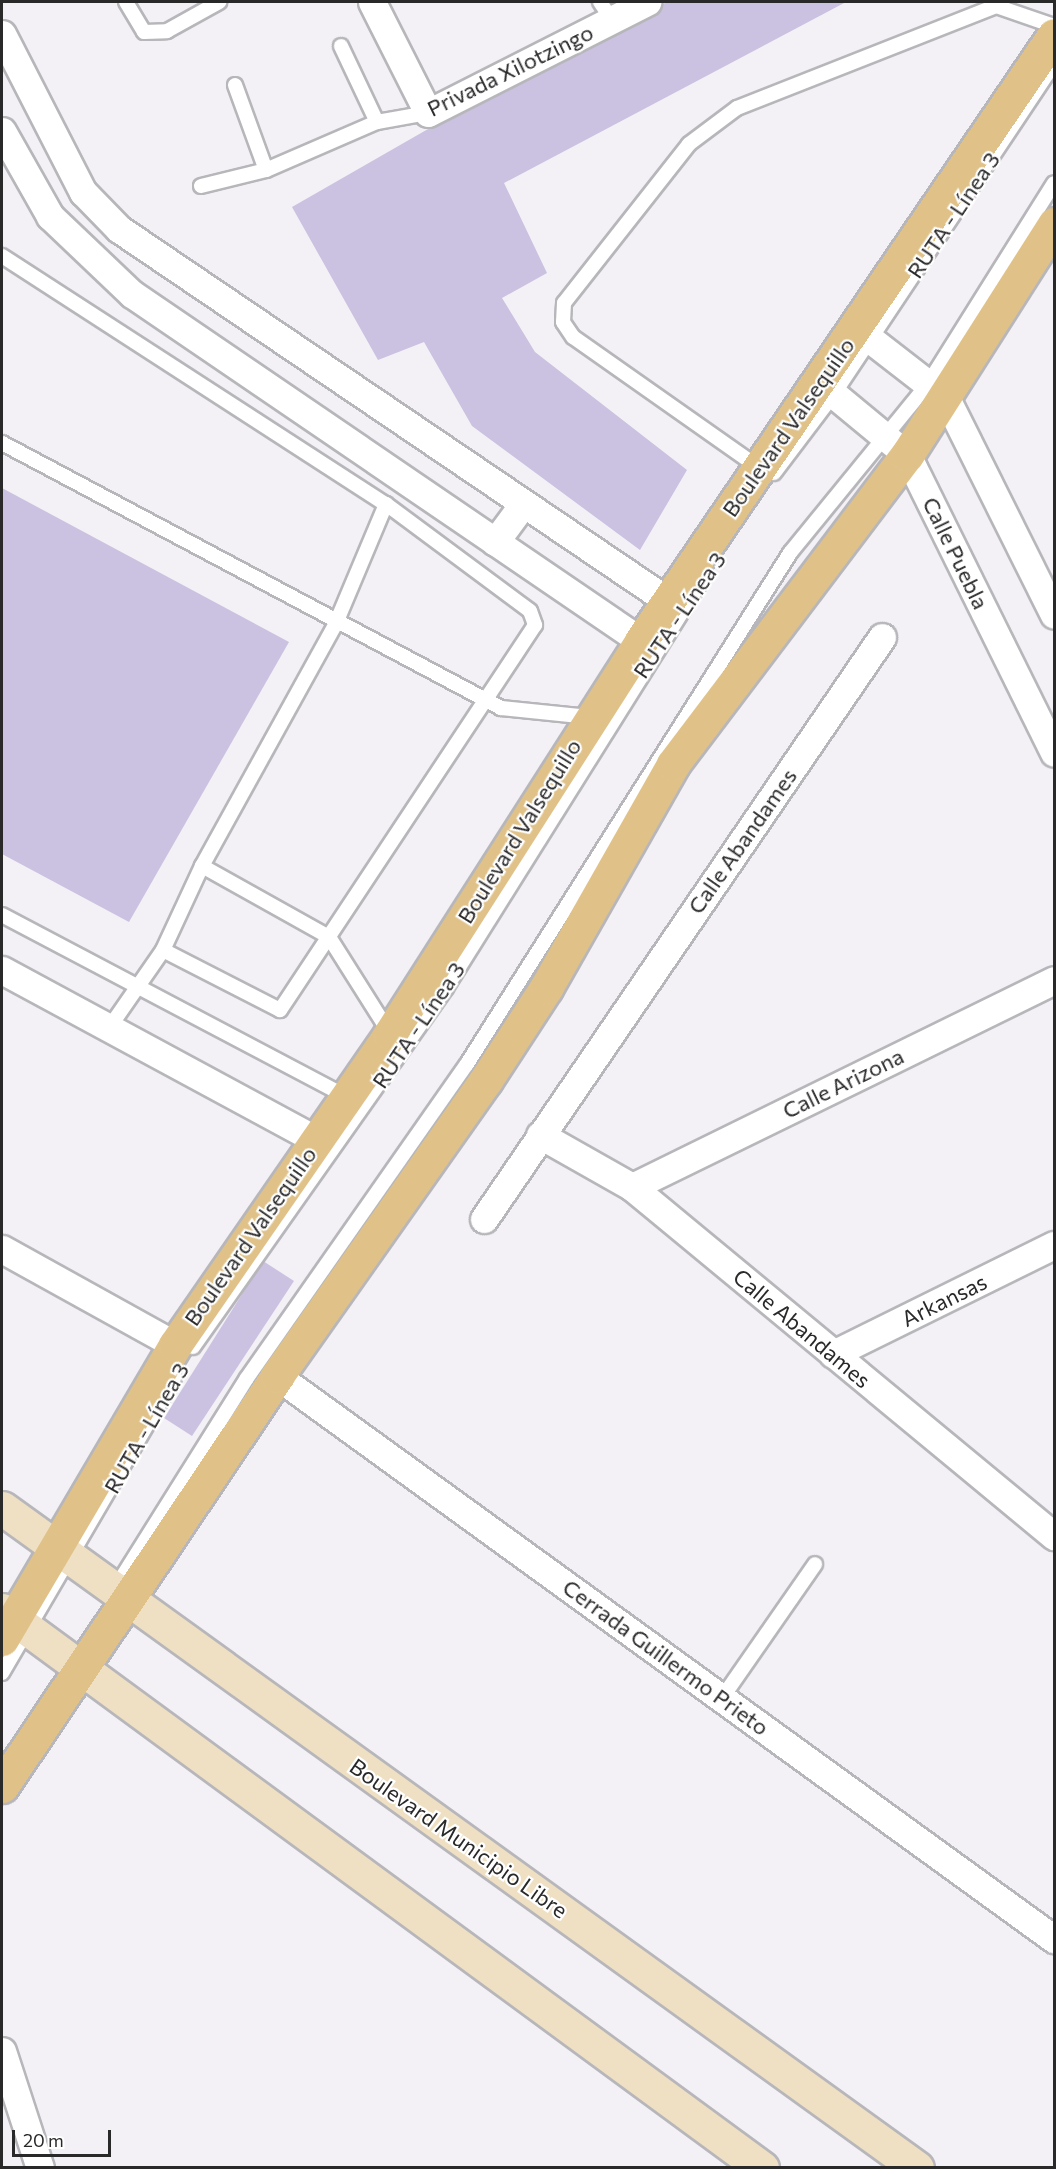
<!DOCTYPE html>
<html>
<head>
<meta charset="utf-8">
<style>
	body { margin:0 }
	#map { position:relative; width:1056px; height:2169px; overflow:hidden; background:#f3f1f6; font-family:Commissioner,sans-serif }
	div>[style] { position:absolute }
	.building>* { inset:0; background:#cbc1e1 }
	.roads { filter:drop-shadow(2px 0 #b7b6ba) drop-shadow(-2px 0 #b7b6ba) drop-shadow(0 2px #b7b6ba) drop-shadow(0 -2px #b7b6ba) }
	.lane>* { height:14px; margin:-7px; padding:0 7px; transform-origin:7px; border-radius:7px; background:#fff }
	.street>* { height:27px; margin:-13.5px; padding:0 13.5px; transform-origin:13.5px; border-radius:13.5px; background:#fff }
	.secondary>* { height:33px; margin:-16.5px; padding:0 16.5px; transform-origin:16.5px; border-radius:16.5px; background:#efe0c4 }
	.primary>* { height:33px; margin:-16.5px; padding:0 16.5px; transform-origin:16.5px; border-radius:16.5px; background:#e0c289 }
	span { translate:-50% -50%; white-space:nowrap; text-align:center; line-height:1.15; -webkit-text-stroke:4.5px #fff; paint-order:stroke }
	.street-label { font-size:22px; color:#29292a }
	.frame { position:absolute; inset:0; border:3px solid #29292a; pointer-events:none }
	.scale { position:absolute; left:12px; top:2130px; width:99px; height:27px; box-sizing:border-box; border:3px solid #29292a; border-top:0; padding-left:8px; font-size:18px; line-height:21px; white-space:nowrap; color:#29292a; -webkit-text-stroke:4px #fff; paint-order:stroke }
</style>
</head>
<body>
<div id="map">
	<div class="building">
		<i style="clip-path:polygon(667px 2px,846px 2px,504px 183px,547px 273px,502px 298px,535px 352px,687px 470px,640px 550px,472px 426px,424px 342px,378px 360px,292px 207px,522px 75px)"></i>
		<i style="clip-path:polygon(2px 488px,289px 642px,129px 922px,2px 854px)"></i>
		<i style="clip-path:polygon(263px 1261px,294px 1281px,192px 1436px,164px 1418px)"></i>
	</div>
	<div class="roads">
		<div class="lane">
			<i style="left:126px;top:2px;width:35px;rotate:59deg"></i>
			<i style="left:144px;top:32px;width:23px;rotate:-2deg"></i>
			<i style="left:167px;top:31px;width:60px;rotate:-29.1deg"></i>
			<i style="left:600px;top:2px;width:22px;rotate:56deg"></i>
			<i style="left:341px;top:46px;width:84px;rotate:64.7deg"></i>
			<i style="left:235px;top:85px;width:90px;rotate:70deg"></i>
			<i style="left:201px;top:186px;width:67px;rotate:-13.8deg"></i>
			<i style="left:266px;top:170px;width:121px;rotate:-23.4deg"></i>
			<i style="left:377px;top:122px;width:52px;rotate:-10deg"></i>
			<i style="left:2px;top:256px;width:457px;rotate:32.9deg"></i>
			<i style="left:386px;top:504px;width:179px;rotate:36.6deg"></i>
			<i style="left:530px;top:611px;width:15px;rotate:70deg"></i>
			<i style="left:535px;top:625px;width:462px;rotate:123.5deg"></i>
			<i style="left:280px;top:1010px;width:131px;rotate:-152.9deg"></i>
			<i style="left:2px;top:443px;width:565px;rotate:27.97deg"></i>
			<i style="left:501px;top:708px;width:89px;rotate:5.8deg"></i>
			<i style="left:758px;top:467px;width:226px;rotate:-144.9deg"></i>
			<i style="left:573px;top:337px;width:18px;rotate:-124deg"></i>
			<i style="left:563px;top:322px;width:19px;rotate:-87deg"></i>
			<i style="left:564px;top:303px;width:202px;rotate:-51.8deg"></i>
			<i style="left:689px;top:144px;width:60px;rotate:-36.9deg"></i>
			<i style="left:737px;top:108px;width:278px;rotate:-21.5deg"></i>
			<i style="left:996px;top:6px;width:61px;rotate:19deg"></i>
			<i style="left:774px;top:473px;width:98px;rotate:-52.9deg"></i>
			<i style="left:833px;top:395px;width:398px;rotate:-56.3deg"></i>
			<i style="left:202px;top:866px;width:145px;rotate:29.2deg"></i>
			<i style="left:329px;top:937px;width:112px;rotate:57.7deg"></i>
			<i style="left:2px;top:915px;width:390px;rotate:27.8deg"></i>
			<i style="left:109px;top:1028px;width:95px;rotate:-55.3deg"></i>
			<i style="left:163px;top:950px;width:93px;rotate:-65.1deg"></i>
			<i style="left:202px;top:866px;width:277px;rotate:-61.1deg"></i>
			<i style="left:336px;top:623px;width:129px;rotate:-67.2deg"></i>
			<i style="left:193px;top:1347px;width:439px;rotate:-54.8deg"></i>
			<i style="left:446px;top:988px;width:483px;rotate:-57.9deg"></i>
			<i style="left:114px;top:1590px;width:250px;rotate:-57.9deg"></i>
			<i style="left:247px;top:1378px;width:383px;rotate:-55deg"></i>
			<i style="left:467px;top:1064px;width:605px;rotate:-57.7deg"></i>
			<i style="left:790px;top:553px;width:218px;rotate:-50.8deg"></i>
			<i style="left:928px;top:384px;width:237px;rotate:-57.9deg"></i>
			<i style="left:2px;top:1673px;width:341px;rotate:-59.7deg"></i>
			<i style="left:722px;top:1698px;width:163px;rotate:-55.2deg"></i>
		</div>
		<div class="street">
			<i style="left:372px;top:2px;width:124px;rotate:63.2deg"></i>
			<i style="left:428px;top:113px;width:246px;rotate:-26.9deg"></i>
			<i style="left:2px;top:34px;width:178px;rotate:62.9deg"></i>
			<i style="left:83px;top:192px;width:52px;rotate:45.8deg"></i>
			<i style="left:119px;top:229px;width:663px;rotate:34.12deg"></i>
			<i style="left:2px;top:131px;width:98px;rotate:60.5deg"></i>
			<i style="left:50px;top:216px;width:113px;rotate:43.6deg"></i>
			<i style="left:132px;top:294px;width:616px;rotate:34.28deg"></i>
			<i style="left:857px;top:329px;width:113px;rotate:37.8deg"></i>
			<i style="left:946px;top:398px;width:242px;rotate:63.5deg"></i>
			<i style="left:820px;top:383px;width:113px;rotate:39.6deg"></i>
			<i style="left:907px;top:455px;width:332px;rotate:63.7deg"></i>
			<i style="left:495px;top:542px;width:47px;rotate:-53.6deg"></i>
			<i style="left:2px;top:970px;width:358px;rotate:28.4deg"></i>
			<i style="left:540px;top:1135px;width:106px;rotate:29.5deg"></i>
			<i style="left:632px;top:1187px;width:548px;rotate:39.59deg"></i>
			<i style="left:632px;top:1187px;width:470px;rotate:-26.1deg"></i>
			<i style="left:484px;top:1219px;width:705px;rotate:-55.63deg"></i>
			<i style="left:2px;top:1249px;width:198px;rotate:29deg"></i>
			<i style="left:833px;top:1354px;width:246px;rotate:-26.3deg"></i>
			<i style="left:277px;top:1376px;width:960px;rotate:35.93deg"></i>
			<i style="left:2px;top:2051px;width:123px;rotate:72deg"></i>
		</div>
		<div class="secondary">
			<i style="left:2px;top:1508px;width:1128px;rotate:35.8deg"></i>
			<i style="left:2px;top:1610px;width:943px;rotate:36.29deg"></i>
		</div>
		<div class="primary">
			<i style="left:2px;top:1639px;width:341px;rotate:-59.5deg"></i>
			<i style="left:175px;top:1345px;width:378px;rotate:-55.3deg"></i>
			<i style="left:390px;top:1034px;width:466px;rotate:-57.4deg"></i>
			<i style="left:641px;top:641px;width:733px;rotate:-55.72deg"></i>
			<i style="left:2px;top:1786px;width:494px;rotate:-56.1deg"></i>
			<i style="left:277px;top:1376px;width:362px;rotate:-54.8deg"></i>
			<i style="left:486px;top:1080px;width:110px;rotate:-56.9deg"></i>
			<i style="left:546px;top:988px;width:257px;rotate:-60.4deg"></i>
			<i style="left:673px;top:764px;width:388px;rotate:-52.9deg"></i>
			<i style="left:907px;top:455px;width:274px;rotate:-57.5deg"></i>
		</div>
	</div>
	<div class="street-label">
		<span style="left:510px;top:70px;rotate:-26deg">Privada Xilotzingo</span>
		<span style="left:953px;top:215px;rotate:-56deg">RUTA - Línea 3</span>
		<span style="left:788px;top:427px;rotate:-55deg">Boulevard Valsequillo</span>
		<span style="left:956px;top:553px;rotate:64deg">Calle Puebla</span>
		<span style="left:679px;top:615px;rotate:-56deg">RUTA - Línea 3</span>
		<span style="left:519px;top:831px;rotate:-58deg">Boulevard Valsequillo</span>
		<span style="left:742px;top:841px;rotate:-55deg">Calle Abandames</span>
		<span style="left:418px;top:1025px;rotate:-56deg">RUTA - Línea 3</span>
		<span style="left:843px;top:1083px;rotate:-26deg">Calle Arizona</span>
		<span style="left:250px;top:1236px;rotate:-55deg">Boulevard Valsequillo</span>
		<span style="left:944px;top:1300px;rotate:-26deg">Arkansas</span>
		<span style="left:802px;top:1328px;rotate:40deg">Calle Abandames</span>
		<span style="left:146px;top:1428px;rotate:-60deg">RUTA - Línea 3</span>
		<span style="left:666px;top:1657px;rotate:36deg">Cerrada Guillermo Prieto</span>
		<span style="left:459px;top:1838px;rotate:35deg">Boulevard Municipio Libre</span>
	</div>
	<div class="frame"></div>
	<div class="scale">20 m</div>
</div>
</body>
</html>
